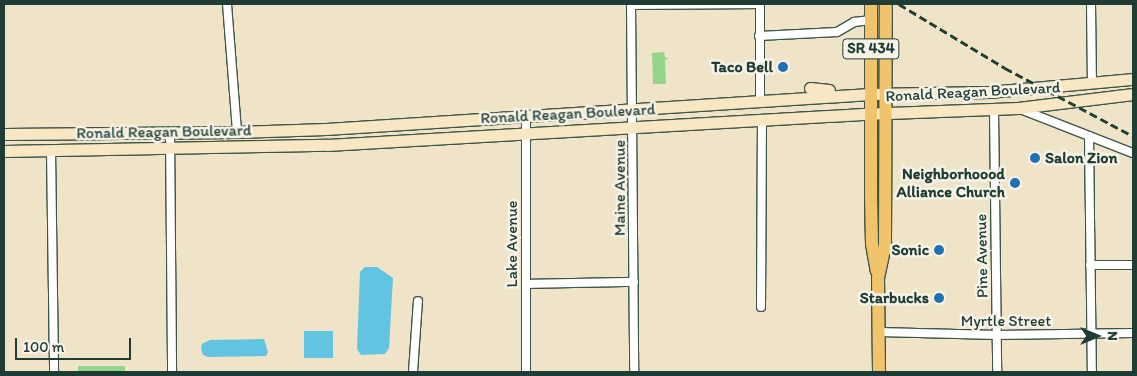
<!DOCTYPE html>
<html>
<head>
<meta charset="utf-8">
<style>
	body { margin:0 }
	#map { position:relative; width:1137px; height:376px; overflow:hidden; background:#efe4c8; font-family:Itim,sans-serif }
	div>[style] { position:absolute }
	.green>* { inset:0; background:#94d58b }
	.water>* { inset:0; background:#62c4e0 }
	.roads { filter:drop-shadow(1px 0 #3e564a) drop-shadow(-1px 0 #3e564a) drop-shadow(0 1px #3e564a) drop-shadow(0 -1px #3e564a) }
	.street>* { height:8px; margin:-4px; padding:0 4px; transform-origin:4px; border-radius:4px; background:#fff }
	.secondary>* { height:11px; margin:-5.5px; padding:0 5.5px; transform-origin:5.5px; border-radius:5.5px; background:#f9e7c3 }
	.primary>* { height:12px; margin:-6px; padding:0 6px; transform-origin:6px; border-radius:6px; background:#f1c36a }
	.rail>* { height:2.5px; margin-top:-1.25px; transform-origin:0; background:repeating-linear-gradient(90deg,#1f3d34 0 8px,transparent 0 12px) }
	.dots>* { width:14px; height:14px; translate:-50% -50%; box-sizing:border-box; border:2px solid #f7f3e8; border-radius:50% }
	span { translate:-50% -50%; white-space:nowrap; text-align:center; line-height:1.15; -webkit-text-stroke:5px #f7f3e8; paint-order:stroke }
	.shield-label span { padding:1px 4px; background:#f7f3e8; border:1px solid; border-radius:4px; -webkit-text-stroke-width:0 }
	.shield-label { font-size:15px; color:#1f3d34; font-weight:700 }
	.poi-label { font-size:16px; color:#1f3d34; font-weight:700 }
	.right { translate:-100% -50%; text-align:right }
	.left { translate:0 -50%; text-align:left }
	.street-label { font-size:16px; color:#1f3d34 }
	.frame { position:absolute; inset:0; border:5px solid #1f3d34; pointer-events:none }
	.north { position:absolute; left:1072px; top:311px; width:50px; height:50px; -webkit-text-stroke:4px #f7f3e8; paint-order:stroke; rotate:90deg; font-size:14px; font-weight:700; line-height:20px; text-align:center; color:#1f3d34 }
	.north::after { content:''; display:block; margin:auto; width:18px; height:22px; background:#1f3d34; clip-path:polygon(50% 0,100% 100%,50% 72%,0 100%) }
	.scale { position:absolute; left:15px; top:338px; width:116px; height:22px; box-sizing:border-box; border:2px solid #1f3d34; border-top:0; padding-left:6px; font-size:15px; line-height:18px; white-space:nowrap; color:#1f3d34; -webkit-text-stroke:4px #f7f3e8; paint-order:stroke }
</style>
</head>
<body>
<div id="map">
	<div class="green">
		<i style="clip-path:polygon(664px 52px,665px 57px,669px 59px,665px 60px,666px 84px,653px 84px,652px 53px)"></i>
		<i style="clip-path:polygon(78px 366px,125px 366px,125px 372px,78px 372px)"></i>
	</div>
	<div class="water">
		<i style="clip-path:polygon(365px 267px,377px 267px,393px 278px,389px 348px,385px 354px,361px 355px,357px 349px,360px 272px)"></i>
		<i style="clip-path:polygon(304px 331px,333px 331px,333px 358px,304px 358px)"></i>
		<i style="clip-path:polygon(264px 339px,268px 352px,266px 356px,208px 357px,203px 355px,201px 349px,202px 344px,210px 340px)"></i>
	</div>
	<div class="roads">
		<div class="street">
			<i style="left:227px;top:4px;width:128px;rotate:85.5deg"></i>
			<i style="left:631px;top:4px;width:368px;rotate:89.5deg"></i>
			<i style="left:1091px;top:4px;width:79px;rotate:89.3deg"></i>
			<i style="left:631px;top:5px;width:129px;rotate:-0.4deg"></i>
			<i style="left:760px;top:4px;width:97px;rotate:90deg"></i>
			<i style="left:759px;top:36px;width:78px;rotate:-2.9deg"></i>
			<i style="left:837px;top:32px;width:20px;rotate:-30deg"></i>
			<i style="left:854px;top:22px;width:17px;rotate:-7deg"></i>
			<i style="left:1020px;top:109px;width:121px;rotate:21.3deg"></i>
			<i style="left:994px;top:110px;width:262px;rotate:89.3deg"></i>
			<i style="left:526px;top:115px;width:257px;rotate:90deg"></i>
			<i style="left:170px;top:132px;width:240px;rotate:89.5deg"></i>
			<i style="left:1089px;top:136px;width:236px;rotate:89.3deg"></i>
			<i style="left:51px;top:150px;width:222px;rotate:89.2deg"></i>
			<i style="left:1090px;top:265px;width:43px"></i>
			<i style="left:526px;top:284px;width:108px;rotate:-1.1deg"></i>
			<i style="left:761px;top:307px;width:188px;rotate:-89.7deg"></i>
			<i style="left:879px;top:332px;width:118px;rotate:1.5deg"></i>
			<i style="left:997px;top:335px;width:136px;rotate:-0.8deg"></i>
			<i style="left:413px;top:372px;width:71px;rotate:-86deg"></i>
		</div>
		<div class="secondary">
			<i style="left:810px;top:88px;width:19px;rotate:6deg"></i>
			<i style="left:4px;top:134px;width:233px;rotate:-0.5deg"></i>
			<i style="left:237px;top:132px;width:89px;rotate:-1.9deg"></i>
			<i style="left:326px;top:129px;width:545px;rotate:-3.68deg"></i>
			<i style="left:870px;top:94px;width:119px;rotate:-1deg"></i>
			<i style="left:989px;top:92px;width:145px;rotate:-5.2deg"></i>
			<i style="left:4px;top:151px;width:323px;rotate:-1.1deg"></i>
			<i style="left:327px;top:145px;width:537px;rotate:-3.31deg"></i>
			<i style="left:863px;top:114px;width:155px;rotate:-2.2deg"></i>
			<i style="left:1018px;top:108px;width:116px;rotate:-6.9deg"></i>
		</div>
		<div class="primary">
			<i style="left:871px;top:4px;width:192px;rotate:90deg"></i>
			<i style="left:871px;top:196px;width:48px;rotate:88.8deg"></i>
			<i style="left:872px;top:244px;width:27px;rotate:80deg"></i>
			<i style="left:879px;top:372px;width:94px;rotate:-90.6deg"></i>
			<i style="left:878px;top:278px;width:35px;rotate:-78deg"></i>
			<i style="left:885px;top:244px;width:240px;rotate:-89.8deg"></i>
		</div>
	</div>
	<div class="rail">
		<i style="left:899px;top:4px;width:124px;rotate:31.1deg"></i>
		<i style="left:1005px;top:68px;width:145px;rotate:28deg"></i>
	</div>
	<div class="dots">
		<i style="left:783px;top:67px;background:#1f6fb2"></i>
		<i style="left:1035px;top:158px;background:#1f6fb2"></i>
		<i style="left:1015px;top:183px;background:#1f6fb2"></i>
		<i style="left:939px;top:250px;background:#1f6fb2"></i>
		<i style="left:939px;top:298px;background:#1f6fb2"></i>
	</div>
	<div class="shield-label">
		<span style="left:871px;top:49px">SR 434</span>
	</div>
	<div class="poi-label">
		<span class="right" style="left:773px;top:67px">Taco Bell</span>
		<span class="left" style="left:1045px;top:158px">Salon Zion</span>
		<span class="right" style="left:1005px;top:183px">Neighborhoood<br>Alliance Church</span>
		<span class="right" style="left:929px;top:250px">Sonic</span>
		<span class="right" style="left:929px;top:298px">Starbucks</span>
	</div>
	<div class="street-label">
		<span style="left:973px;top:92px;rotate:-3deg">Ronald Reagan Boulevard</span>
		<span style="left:568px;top:114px;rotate:-3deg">Ronald Reagan Boulevard</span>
		<span style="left:164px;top:132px;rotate:-1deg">Ronald Reagan Boulevard</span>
		<span style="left:620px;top:188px;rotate:-90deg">Maine Avenue</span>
		<span style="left:512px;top:244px;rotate:-90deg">Lake Avenue</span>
		<span style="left:982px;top:256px;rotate:-91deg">Pine Avenue</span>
		<span style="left:1006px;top:321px">Myrtle Street</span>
	</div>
	<div class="frame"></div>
	<div class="north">N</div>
	<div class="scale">100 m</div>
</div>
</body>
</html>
